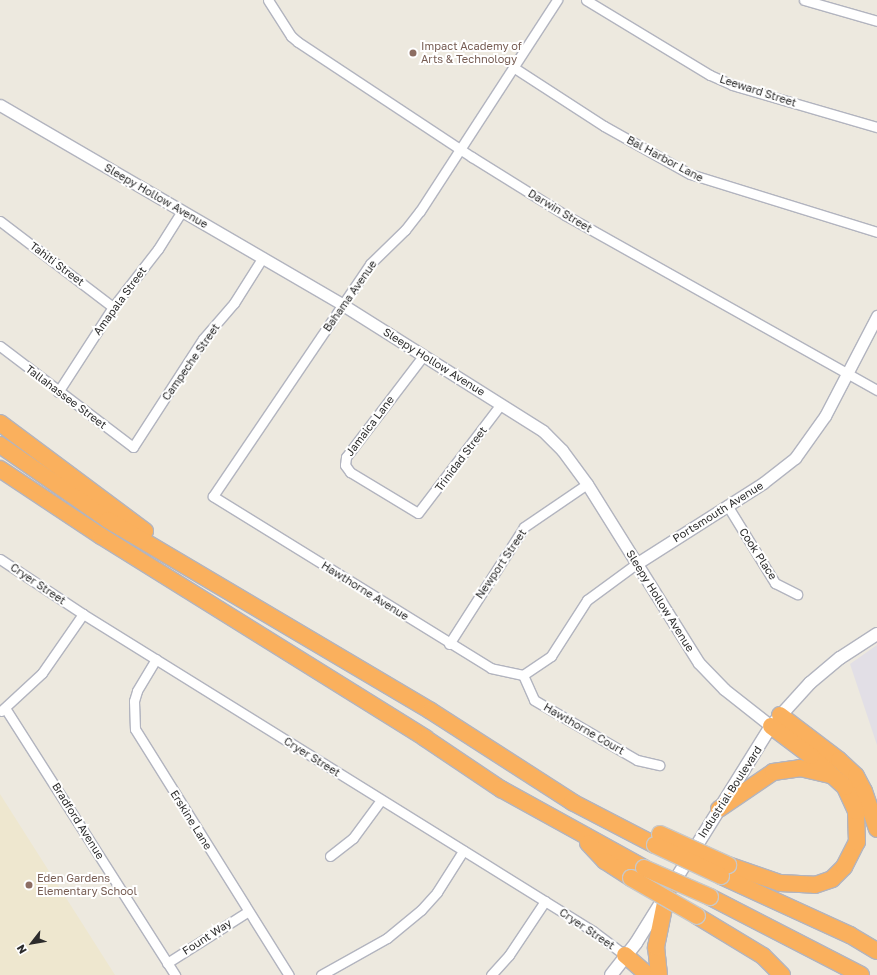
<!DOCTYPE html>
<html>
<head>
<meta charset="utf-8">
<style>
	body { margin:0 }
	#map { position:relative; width:877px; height:975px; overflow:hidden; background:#ede9df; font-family:"Golos Text",sans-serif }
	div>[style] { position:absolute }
	.industrial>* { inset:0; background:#e2dfe6 }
	.education>* { inset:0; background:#eee7cf }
	.roads { filter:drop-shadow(1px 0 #b2b4bf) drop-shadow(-1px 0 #b2b4bf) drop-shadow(0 1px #b2b4bf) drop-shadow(0 -1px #b2b4bf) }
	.minor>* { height:9px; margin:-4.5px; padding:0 4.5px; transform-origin:4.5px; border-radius:4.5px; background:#fff }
	.tertiary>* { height:11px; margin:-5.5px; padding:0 5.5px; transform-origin:5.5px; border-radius:5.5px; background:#fff }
	.secondary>* { height:12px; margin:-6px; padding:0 6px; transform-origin:6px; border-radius:6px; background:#fff }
	.motorway>* { height:16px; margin:-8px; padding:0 8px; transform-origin:8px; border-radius:8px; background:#fab05d }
	.bridges { filter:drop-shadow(1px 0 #c8c8c8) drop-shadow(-1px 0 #c8c8c8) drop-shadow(0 1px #c8c8c8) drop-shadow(0 -1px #c8c8c8) }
	.motorway-bridge>* { height:16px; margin:-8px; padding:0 8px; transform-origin:8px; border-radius:8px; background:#fab05d }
	.dots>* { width:11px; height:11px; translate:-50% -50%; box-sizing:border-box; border:2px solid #fff; border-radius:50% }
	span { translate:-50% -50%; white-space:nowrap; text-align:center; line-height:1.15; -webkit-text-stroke:4px #fff; paint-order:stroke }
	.education-label { font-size:11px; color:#785e54 }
	.left { translate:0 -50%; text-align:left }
	.street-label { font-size:11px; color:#2c2c2c }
	.north { position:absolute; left:12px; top:923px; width:40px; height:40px; -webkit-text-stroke:3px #fff; paint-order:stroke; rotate:239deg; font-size:11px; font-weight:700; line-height:16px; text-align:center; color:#2c2c2c }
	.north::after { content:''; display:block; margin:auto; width:14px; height:18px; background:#2c2c2c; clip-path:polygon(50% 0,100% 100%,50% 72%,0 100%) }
</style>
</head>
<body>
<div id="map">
	<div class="industrial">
		<i style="clip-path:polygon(877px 645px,877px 745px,850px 664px)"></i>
	</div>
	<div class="education">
		<i style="clip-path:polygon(0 794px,115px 975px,0 975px)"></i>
	</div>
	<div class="roads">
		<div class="minor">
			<i style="left:268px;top:0;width:43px;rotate:57.4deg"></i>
			<i style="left:291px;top:36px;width:9px;rotate:41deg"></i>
			<i style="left:298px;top:42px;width:209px;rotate:33.5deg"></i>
			<i style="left:472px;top:157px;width:110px;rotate:31.9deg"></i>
			<i style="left:565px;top:215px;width:358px;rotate:29.3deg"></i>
			<i style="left:586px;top:0;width:145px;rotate:31.2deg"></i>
			<i style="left:710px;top:75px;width:24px;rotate:24deg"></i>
			<i style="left:732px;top:85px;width:151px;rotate:16.2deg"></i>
			<i style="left:804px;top:0;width:76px;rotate:16deg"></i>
			<i style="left:513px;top:67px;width:108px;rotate:33deg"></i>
			<i style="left:604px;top:126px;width:98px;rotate:29.2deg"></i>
			<i style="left:690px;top:174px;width:196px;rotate:17.2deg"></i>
			<i style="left:0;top:221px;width:142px;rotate:37.3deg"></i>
			<i style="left:0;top:346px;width:167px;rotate:37.2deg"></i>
			<i style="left:133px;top:447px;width:129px;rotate:-57.1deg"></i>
			<i style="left:203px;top:339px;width:48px;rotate:-49.3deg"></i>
			<i style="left:234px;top:303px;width:54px;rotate:-57.8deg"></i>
			<i style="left:423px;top:356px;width:127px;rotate:127.3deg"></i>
			<i style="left:346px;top:457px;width:8px;rotate:97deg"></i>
			<i style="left:345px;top:465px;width:9px;rotate:54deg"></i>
			<i style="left:350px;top:472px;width:79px;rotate:31.1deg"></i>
			<i style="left:418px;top:513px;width:137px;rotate:-52.7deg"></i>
			<i style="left:58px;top:392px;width:101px;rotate:-57.1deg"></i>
			<i style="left:113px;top:307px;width:73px;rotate:-52.2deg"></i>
			<i style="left:158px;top:249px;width:45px;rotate:-57.7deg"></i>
			<i style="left:727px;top:505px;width:92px;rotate:58.4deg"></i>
			<i style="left:775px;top:583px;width:25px;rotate:27deg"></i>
			<i style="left:0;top:559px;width:100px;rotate:33.5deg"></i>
			<i style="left:83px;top:614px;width:600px;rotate:31.86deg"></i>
			<i style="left:593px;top:931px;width:40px;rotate:37deg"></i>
			<i style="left:449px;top:644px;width:139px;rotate:-57.3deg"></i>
			<i style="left:524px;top:527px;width:76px;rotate:-34.3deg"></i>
			<i style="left:156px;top:659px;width:37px;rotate:121deg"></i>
			<i style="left:137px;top:691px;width:10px;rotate:107deg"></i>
			<i style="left:134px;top:701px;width:28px;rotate:88deg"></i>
			<i style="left:135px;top:729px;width:290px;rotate:58deg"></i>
			<i style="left:523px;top:675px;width:33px;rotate:-168deg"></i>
			<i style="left:491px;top:668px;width:327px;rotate:-148.3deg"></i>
			<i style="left:213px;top:496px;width:280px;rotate:-55.9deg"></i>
			<i style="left:370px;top:264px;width:49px;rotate:-44.2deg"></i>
			<i style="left:405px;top:230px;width:24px;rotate:-52deg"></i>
			<i style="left:420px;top:211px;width:252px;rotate:-57deg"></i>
			<i style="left:523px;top:675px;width:27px;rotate:66deg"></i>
			<i style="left:534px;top:700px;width:119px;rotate:30.2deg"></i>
			<i style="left:637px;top:760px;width:23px;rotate:13deg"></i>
			<i style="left:523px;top:675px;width:34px;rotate:-34deg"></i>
			<i style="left:551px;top:656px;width:67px;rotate:-57.3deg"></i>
			<i style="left:587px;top:600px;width:61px;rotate:-36.3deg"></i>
			<i style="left:5px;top:708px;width:317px;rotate:57.5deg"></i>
			<i style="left:1px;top:711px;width:56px;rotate:-42.8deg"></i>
			<i style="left:42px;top:673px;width:72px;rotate:-55.2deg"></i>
			<i style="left:330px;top:856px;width:29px;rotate:-38deg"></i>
			<i style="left:353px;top:838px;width:47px;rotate:-53.6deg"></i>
			<i style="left:167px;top:963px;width:95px;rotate:-32.5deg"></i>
			<i style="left:321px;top:975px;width:76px;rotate:-29.3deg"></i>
			<i style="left:387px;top:938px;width:44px;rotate:-39.5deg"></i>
			<i style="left:421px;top:910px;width:24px;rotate:-48deg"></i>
			<i style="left:437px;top:892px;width:49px;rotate:-57.6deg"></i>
			<i style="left:491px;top:975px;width:27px;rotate:-48deg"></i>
			<i style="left:509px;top:955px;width:65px;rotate:-56.3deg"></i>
		</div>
		<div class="tertiary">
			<i style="left:0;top:105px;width:397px;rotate:30.2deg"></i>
			<i style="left:343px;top:305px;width:236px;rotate:32.2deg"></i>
			<i style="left:543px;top:431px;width:27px;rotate:45deg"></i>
			<i style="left:562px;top:450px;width:42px;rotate:53.7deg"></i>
			<i style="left:587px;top:484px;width:211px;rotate:58deg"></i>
			<i style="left:699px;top:663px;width:36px;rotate:46deg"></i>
			<i style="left:724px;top:689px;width:60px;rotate:38.2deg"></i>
			<i style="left:636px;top:564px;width:151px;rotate:-32.5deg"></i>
			<i style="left:763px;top:483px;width:41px;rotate:-38deg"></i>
			<i style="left:795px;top:458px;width:52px;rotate:-54.5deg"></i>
			<i style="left:825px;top:416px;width:113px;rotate:-62.5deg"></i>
		</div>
		<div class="secondary">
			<i style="left:611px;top:975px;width:41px;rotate:-52deg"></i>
			<i style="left:636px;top:943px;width:256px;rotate:-58.1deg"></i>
			<i style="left:771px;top:726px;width:58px;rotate:-47.8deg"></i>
			<i style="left:810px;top:683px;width:39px;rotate:-40deg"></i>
			<i style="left:840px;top:658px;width:44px;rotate:-33deg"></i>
		</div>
		<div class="motorway">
			<i style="left:0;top:423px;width:181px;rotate:36.7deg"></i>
			<i style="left:0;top:445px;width:131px;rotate:34.8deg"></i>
			<i style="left:108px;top:520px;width:375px;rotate:30.6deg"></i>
			<i style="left:431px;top:711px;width:168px;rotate:32.8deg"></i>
			<i style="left:572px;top:802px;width:93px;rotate:27.4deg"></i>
			<i style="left:0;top:469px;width:121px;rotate:33.6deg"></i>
			<i style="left:101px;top:536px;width:382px;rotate:31.9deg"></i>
			<i style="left:425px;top:738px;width:92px;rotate:33.9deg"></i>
			<i style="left:501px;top:789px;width:163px;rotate:28.9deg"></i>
			<i style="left:780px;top:715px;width:74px;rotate:37.3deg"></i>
			<i style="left:839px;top:760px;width:23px;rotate:43deg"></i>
			<i style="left:856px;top:776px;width:17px;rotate:62deg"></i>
			<i style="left:864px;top:791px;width:40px;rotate:71.1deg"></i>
			<i style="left:719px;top:809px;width:65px;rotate:-34.4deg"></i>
			<i style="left:773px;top:772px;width:27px;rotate:-8deg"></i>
			<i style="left:800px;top:768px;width:32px;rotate:13deg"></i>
			<i style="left:588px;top:843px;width:25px;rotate:47deg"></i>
			<i style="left:605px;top:861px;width:31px;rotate:33deg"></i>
			<i style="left:728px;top:865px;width:55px;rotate:19.1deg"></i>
			<i style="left:780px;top:883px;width:35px;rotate:3deg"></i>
			<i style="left:815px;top:885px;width:18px;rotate:-19deg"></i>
			<i style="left:832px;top:879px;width:17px;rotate:-45deg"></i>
			<i style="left:844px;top:867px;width:28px;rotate:-63deg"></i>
			<i style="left:857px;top:842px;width:31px;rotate:-92deg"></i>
			<i style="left:856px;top:811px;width:26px;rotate:-115deg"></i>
			<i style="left:845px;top:787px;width:46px;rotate:-137.6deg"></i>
			<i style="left:811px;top:756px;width:50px;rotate:-143.1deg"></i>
			<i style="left:721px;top:876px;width:142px;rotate:24.6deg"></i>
			<i style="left:850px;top:935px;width:31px;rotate:31deg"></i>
			<i style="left:710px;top:897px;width:170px;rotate:27.3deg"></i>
			<i style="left:697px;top:916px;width:77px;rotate:31.2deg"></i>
			<i style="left:763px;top:956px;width:27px;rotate:45deg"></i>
			<i style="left:625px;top:955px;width:30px;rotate:41deg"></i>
			<i style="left:659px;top:975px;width:28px;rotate:-96deg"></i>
			<i style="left:656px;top:947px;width:60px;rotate:-78.5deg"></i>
		</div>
	</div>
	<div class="bridges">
		<div class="motorway-bridge">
			<i style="left:660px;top:834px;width:75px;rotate:24.5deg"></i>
			<i style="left:655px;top:845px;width:73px;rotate:25.2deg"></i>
			<i style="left:644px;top:868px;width:72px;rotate:23.7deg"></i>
			<i style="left:631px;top:878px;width:76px;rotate:29.9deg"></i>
		</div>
	</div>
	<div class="dots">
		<i style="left:413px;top:53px;background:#8d6e63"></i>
		<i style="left:29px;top:885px;background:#8d6e63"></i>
	</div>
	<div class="education-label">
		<span class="left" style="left:421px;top:53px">Impact Academy of<br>Arts &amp; Technology</span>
		<span class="left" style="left:37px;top:885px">Eden Gardens<br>Elementary School</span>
	</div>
	<div class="street-label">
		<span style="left:758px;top:91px;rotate:18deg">Leeward Street</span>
		<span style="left:665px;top:159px;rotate:28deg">Bal Harbor Lane</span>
		<span style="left:156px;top:196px;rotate:30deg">Sleepy Hollow Avenue</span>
		<span style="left:560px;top:211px;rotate:31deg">Darwin Street</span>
		<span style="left:57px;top:264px;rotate:37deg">Tahiti Street</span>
		<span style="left:350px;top:296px;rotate:-55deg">Bahama Avenue</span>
		<span style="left:120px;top:301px;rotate:-54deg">Amapala Street</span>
		<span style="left:191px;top:362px;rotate:-55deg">Campeche Street</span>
		<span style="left:434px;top:362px;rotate:32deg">Sleepy Hollow Avenue</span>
		<span style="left:66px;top:397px;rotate:37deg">Tallahassee Street</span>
		<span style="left:370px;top:426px;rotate:-53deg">Jamaica Lane</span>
		<span style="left:461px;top:459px;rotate:-53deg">Trinidad Street</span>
		<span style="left:718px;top:512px;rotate:-32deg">Portsmouth Avenue</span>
		<span style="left:758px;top:554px;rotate:57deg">Cook Place</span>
		<span style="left:501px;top:564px;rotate:-56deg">Newport Street</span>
		<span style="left:38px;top:584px;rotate:34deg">Cryer Street</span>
		<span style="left:365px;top:591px;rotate:32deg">Hawthorne Avenue</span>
		<span style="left:660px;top:601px;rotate:58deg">Sleepy Hollow Avenue</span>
		<span style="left:584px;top:729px;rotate:30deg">Hawthorne Court</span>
		<span style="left:312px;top:757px;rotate:32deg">Cryer Street</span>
		<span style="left:730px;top:792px;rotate:-57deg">Industrial Boulevard</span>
		<span style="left:191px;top:820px;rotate:58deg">Erskine Lane</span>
		<span style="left:78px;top:821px;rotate:58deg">Bradford Avenue</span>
		<span style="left:587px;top:929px;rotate:34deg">Cryer Street</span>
		<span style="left:207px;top:937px;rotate:-33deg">Fount Way</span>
	</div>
	<div class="north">N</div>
</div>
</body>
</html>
